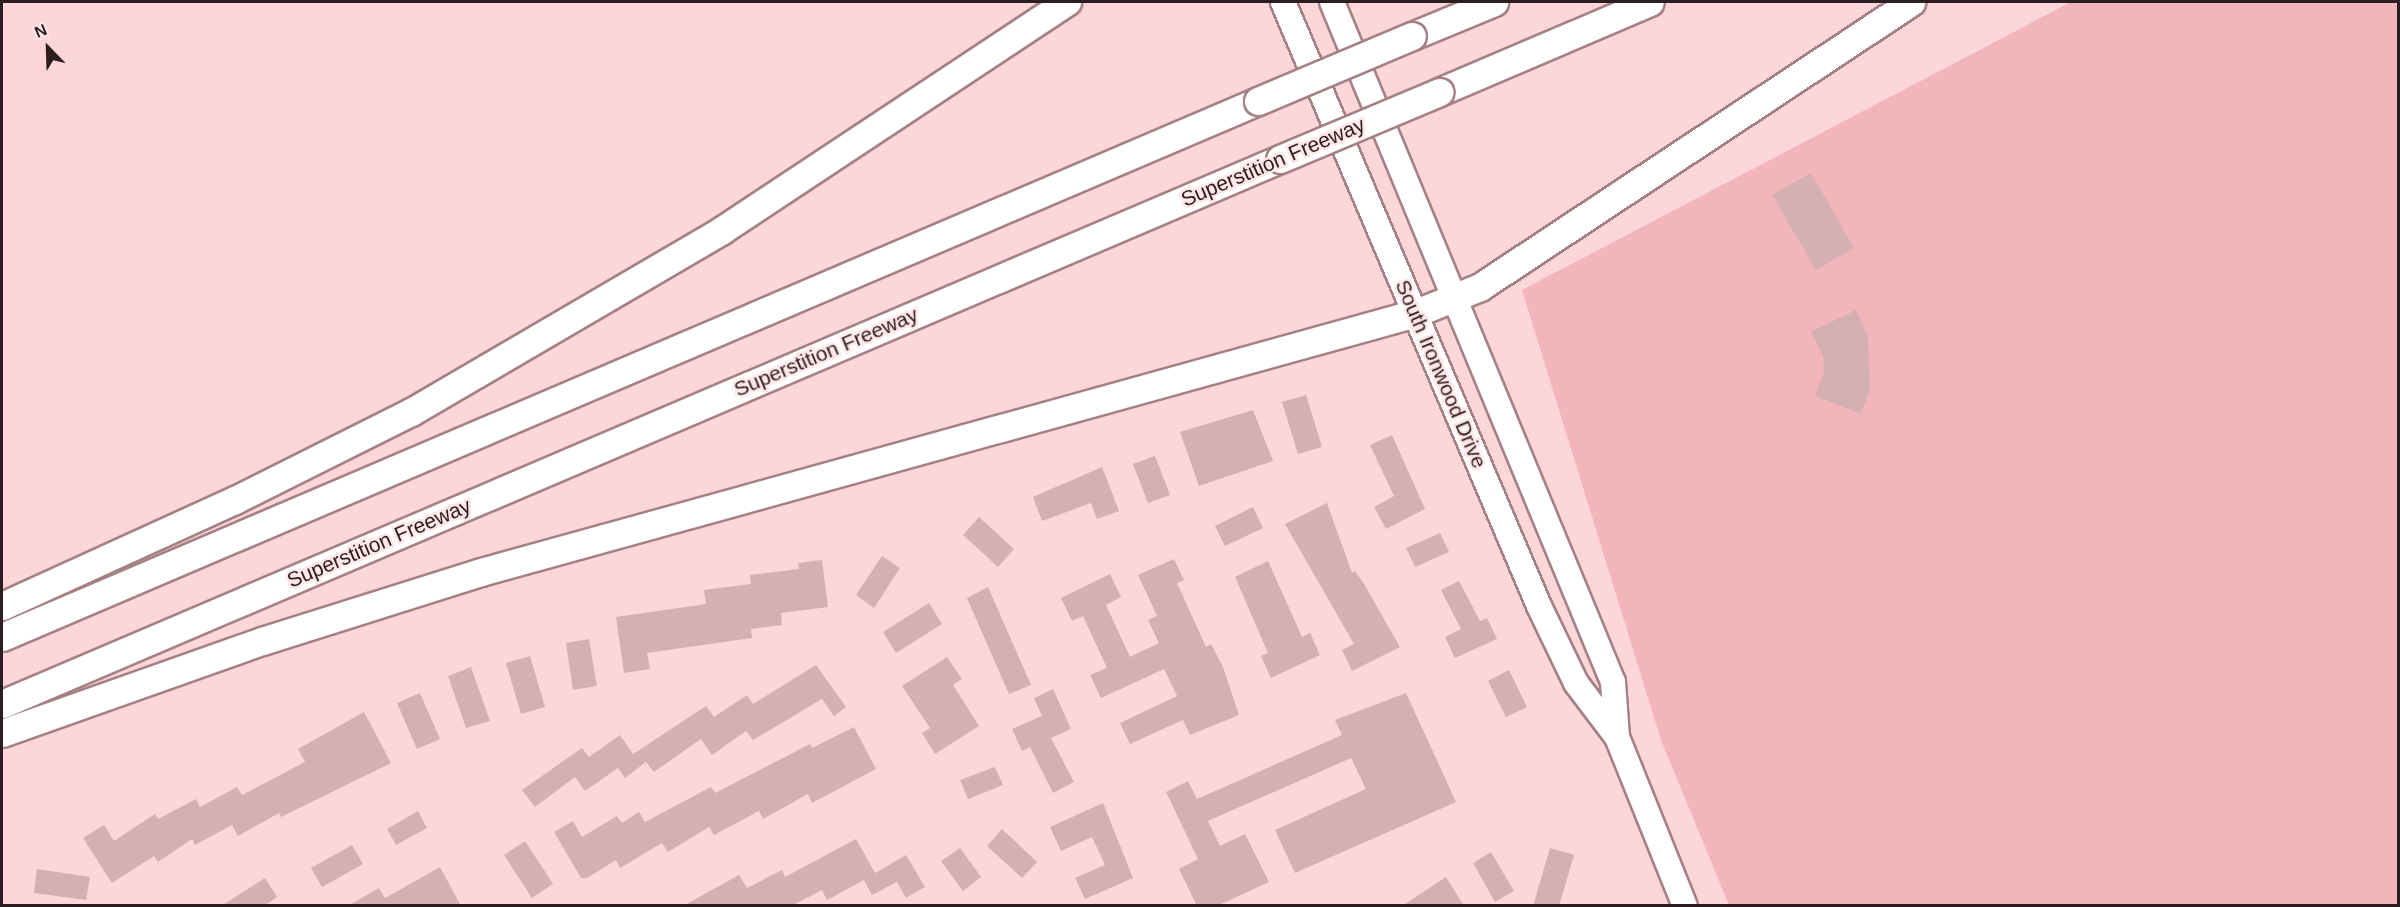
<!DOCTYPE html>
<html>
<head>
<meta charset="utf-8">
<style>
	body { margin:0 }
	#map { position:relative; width:2400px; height:907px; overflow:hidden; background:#fcd6d9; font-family:Arial,sans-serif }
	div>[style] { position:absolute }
	.green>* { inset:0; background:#f2b5bb }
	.building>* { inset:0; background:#d4b0b3 }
	.roads { filter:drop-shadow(2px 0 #a48184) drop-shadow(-2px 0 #a48184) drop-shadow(0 2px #a48184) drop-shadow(0 -2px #a48184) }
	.primary>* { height:24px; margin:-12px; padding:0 12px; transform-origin:12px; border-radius:12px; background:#fff }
	.motorway>* { height:27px; margin:-13.5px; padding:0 13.5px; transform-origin:13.5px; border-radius:13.5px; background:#fff }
	.bridges { filter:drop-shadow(2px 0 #a48184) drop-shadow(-2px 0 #a48184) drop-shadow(0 2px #a48184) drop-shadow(0 -2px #a48184) }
	.motorway-bridge>* { height:27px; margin:-13.5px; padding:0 13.5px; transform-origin:13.5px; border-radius:13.5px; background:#fff }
	span { translate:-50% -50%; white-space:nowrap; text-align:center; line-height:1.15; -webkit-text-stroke:5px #ffe7e9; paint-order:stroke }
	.street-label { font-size:21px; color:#2c1e20 }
	.frame { position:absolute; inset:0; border:3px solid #2c1e20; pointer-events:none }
	.north { position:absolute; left:18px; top:18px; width:60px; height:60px; -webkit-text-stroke:4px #ffe7e9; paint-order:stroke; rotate:337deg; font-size:16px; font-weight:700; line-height:24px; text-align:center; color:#2c1e20 }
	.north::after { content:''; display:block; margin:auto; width:21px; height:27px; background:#2c1e20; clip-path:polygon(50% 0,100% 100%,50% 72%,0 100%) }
</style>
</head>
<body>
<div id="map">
	<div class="green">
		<i style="clip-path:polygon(2071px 2px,2398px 2px,2398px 905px,1729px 905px,1661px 740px,1522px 290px)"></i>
	</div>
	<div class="building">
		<i style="clip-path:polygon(1811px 173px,1854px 248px,1816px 270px,1772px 195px)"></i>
		<i style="clip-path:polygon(1856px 310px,1868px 336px,1870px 389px,1861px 414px,1815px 396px,1824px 372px,1823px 356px,1811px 332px)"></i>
		<i style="clip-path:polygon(1306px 395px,1322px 447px,1298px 454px,1282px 402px)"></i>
		<i style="clip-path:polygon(1253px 410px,1273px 461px,1199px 486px,1180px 432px)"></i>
		<i style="clip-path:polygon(1392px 435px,1425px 509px,1386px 529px,1374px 507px,1394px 496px,1370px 445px)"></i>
		<i style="clip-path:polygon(1155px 456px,1170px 495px,1148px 503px,1133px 464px)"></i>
		<i style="clip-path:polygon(1102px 467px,1119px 511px,1097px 519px,1091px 503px,1042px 521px,1033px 497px)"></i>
		<i style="clip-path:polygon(1327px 503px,1352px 573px,1355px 571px,1364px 584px,1400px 647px,1352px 671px,1342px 650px,1354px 644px,1285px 524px)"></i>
		<i style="clip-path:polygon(1253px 507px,1263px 528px,1225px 546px,1215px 526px)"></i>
		<i style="clip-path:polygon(979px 517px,1014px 549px,998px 567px,963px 535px)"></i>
		<i style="clip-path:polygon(1440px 533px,1449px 552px,1415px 567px,1406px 548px)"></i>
		<i style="clip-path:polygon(882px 556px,900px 568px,874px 608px,856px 595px)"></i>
		<i style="clip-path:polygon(1174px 559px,1184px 580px,1177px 583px,1206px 647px,1211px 644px,1223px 667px,1239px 715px,1190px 735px,1183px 720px,1130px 744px,1120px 723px,1177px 696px,1164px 669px,1101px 698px,1090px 675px,1107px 668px,1083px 616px,1072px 621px,1061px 598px,1110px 574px,1121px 597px,1106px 605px,1130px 657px,1159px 643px,1148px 620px,1157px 616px,1138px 575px)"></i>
		<i style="clip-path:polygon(822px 560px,828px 607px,781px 613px,782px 625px,751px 629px,752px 638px,647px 653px,650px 669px,624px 673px,616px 617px,706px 604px,704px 590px,751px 584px,750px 575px,799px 569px,798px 563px)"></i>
		<i style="clip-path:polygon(1268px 561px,1302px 637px,1310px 633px,1320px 655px,1271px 678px,1261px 656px,1268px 653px,1235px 577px)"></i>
		<i style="clip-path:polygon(1459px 581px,1480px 621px,1487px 618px,1497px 639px,1455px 658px,1445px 637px,1461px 629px,1441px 590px)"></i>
		<i style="clip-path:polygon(988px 587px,1031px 685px,1009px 694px,967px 598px)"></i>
		<i style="clip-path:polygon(929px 603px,942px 624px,896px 653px,883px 632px)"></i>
		<i style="clip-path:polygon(589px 639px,597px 686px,573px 690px,566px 643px)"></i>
		<i style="clip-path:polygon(530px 656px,545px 707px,521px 714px,506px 663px)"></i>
		<i style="clip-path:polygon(947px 657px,962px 679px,953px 685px,979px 726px,935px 754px,922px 733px,930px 728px,902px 686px)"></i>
		<i style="clip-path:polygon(816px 665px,846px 707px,834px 716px,822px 699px,753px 740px,746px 731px,712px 755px,701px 739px,654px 772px,646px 762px,625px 778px,618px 768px,585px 791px,575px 777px,535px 807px,522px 790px,582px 748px,589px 757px,620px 735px,633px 754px,706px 706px,714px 717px,747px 695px,753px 704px)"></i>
		<i style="clip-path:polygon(471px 667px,490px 721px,466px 728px,448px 676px)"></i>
		<i style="clip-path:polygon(1509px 670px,1527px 707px,1506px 717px,1488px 681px)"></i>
		<i style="clip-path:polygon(1053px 689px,1071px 729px,1051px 738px,1074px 782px,1053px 793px,1030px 747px,1022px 751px,1012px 729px,1042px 716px,1034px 698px)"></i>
		<i style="clip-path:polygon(420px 693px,440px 739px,417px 749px,397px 703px)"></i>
		<i style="clip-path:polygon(1406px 693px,1456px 802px,1295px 873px,1275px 830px,1366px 789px,1351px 758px,1208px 821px,1220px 846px,1245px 834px,1269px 882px,1217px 906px,1197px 906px,1179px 869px,1198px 859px,1166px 792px,1188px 781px,1197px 799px,1342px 735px,1335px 720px)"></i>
		<i style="clip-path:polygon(364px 712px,391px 763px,281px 817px,279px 813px,238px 836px,232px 825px,195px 845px,192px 839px,158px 862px,154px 856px,112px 883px,83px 838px,104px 825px,114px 841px,155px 814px,158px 819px,196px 799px,200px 807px,237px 787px,242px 795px,305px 762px,298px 749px)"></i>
		<i style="clip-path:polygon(854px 727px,876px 769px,812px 803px,808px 794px,763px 819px,759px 811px,714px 835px,709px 827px,668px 852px,662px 843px,620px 868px,616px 860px,587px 878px,581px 878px,554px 832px,573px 821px,582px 837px,617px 816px,622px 823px,639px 812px,645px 822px,711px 787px,715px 793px,810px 744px,812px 748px)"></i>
		<i style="clip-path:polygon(995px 767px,1003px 785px,968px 799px,960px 780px)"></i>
		<i style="clip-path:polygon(1103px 803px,1133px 878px,1085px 899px,1075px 878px,1105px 865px,1092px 837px,1061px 851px,1050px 827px)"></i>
		<i style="clip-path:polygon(418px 811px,427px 828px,396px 845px,387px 829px)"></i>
		<i style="clip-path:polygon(1002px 829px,1037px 862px,1022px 878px,987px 846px)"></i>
		<i style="clip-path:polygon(856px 839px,875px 873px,906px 855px,925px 887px,906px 898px,897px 882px,872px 895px,864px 880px,827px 900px,822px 890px,791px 906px,683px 906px,739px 875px,747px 888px,782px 870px,785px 877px)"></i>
		<i style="clip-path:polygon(525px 841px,553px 884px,532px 898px,504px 855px)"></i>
		<i style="clip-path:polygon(352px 845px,363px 864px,322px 887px,311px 868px)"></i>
		<i style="clip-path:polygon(960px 848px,981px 877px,963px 891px,941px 861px)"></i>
		<i style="clip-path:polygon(1550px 848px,1574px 855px,1559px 906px,1533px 906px)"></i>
		<i style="clip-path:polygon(1491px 852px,1514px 891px,1495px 902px,1473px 863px)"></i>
		<i style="clip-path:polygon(440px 867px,461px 906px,348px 906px,379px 888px,385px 898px)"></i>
		<i style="clip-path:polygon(37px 869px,90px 877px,86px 900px,34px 893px)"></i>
		<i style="clip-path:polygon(1446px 877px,1464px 906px,1402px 906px)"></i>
		<i style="clip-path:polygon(265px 878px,277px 897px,264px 906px,221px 906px)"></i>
	</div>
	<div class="roads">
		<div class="primary">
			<i style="left:1283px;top:2px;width:656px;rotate:67.03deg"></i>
			<i style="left:1539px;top:606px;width:85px;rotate:64.3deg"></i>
			<i style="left:1576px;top:683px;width:68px;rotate:52.8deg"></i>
			<i style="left:1617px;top:737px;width:182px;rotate:68.1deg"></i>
			<i style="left:1332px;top:2px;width:736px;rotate:67.55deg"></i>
			<i style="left:1613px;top:682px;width:55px;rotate:85.8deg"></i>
		</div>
		<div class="motorway">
			<i style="left:1412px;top:36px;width:89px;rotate:-22.5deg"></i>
			<i style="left:1439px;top:92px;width:229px;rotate:-23.1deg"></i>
			<i style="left:2px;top:606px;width:256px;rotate:-24.5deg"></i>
			<i style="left:235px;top:500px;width:197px;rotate:-26.6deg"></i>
			<i style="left:411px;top:412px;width:360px;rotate:-30.3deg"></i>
			<i style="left:722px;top:230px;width:414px;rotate:-33.5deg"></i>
			<i style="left:2px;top:637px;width:1366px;rotate:-23.11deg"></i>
			<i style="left:2px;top:704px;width:1389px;rotate:-23.1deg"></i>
			<i style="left:2px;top:733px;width:276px;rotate:-19.5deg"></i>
			<i style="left:262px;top:641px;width:230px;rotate:-17.5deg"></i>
			<i style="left:481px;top:572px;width:970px;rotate:-15.48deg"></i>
			<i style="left:1416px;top:313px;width:69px;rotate:-22.1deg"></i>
			<i style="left:1480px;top:287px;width:517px;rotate:-33.47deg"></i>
		</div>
	</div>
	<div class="bridges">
		<div class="motorway-bridge">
			<i style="left:1258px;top:101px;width:167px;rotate:-22.9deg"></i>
			<i style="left:1280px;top:159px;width:173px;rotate:-22.8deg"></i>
		</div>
	</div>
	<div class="street-label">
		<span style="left:1273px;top:162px;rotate:-23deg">Superstition Freeway</span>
		<span style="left:826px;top:352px;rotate:-23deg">Superstition Freeway</span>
		<span style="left:1441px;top:374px;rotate:67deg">South Ironwood Drive</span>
		<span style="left:379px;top:543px;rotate:-23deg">Superstition Freeway</span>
	</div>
	<div class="frame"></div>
	<div class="north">N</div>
</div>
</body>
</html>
